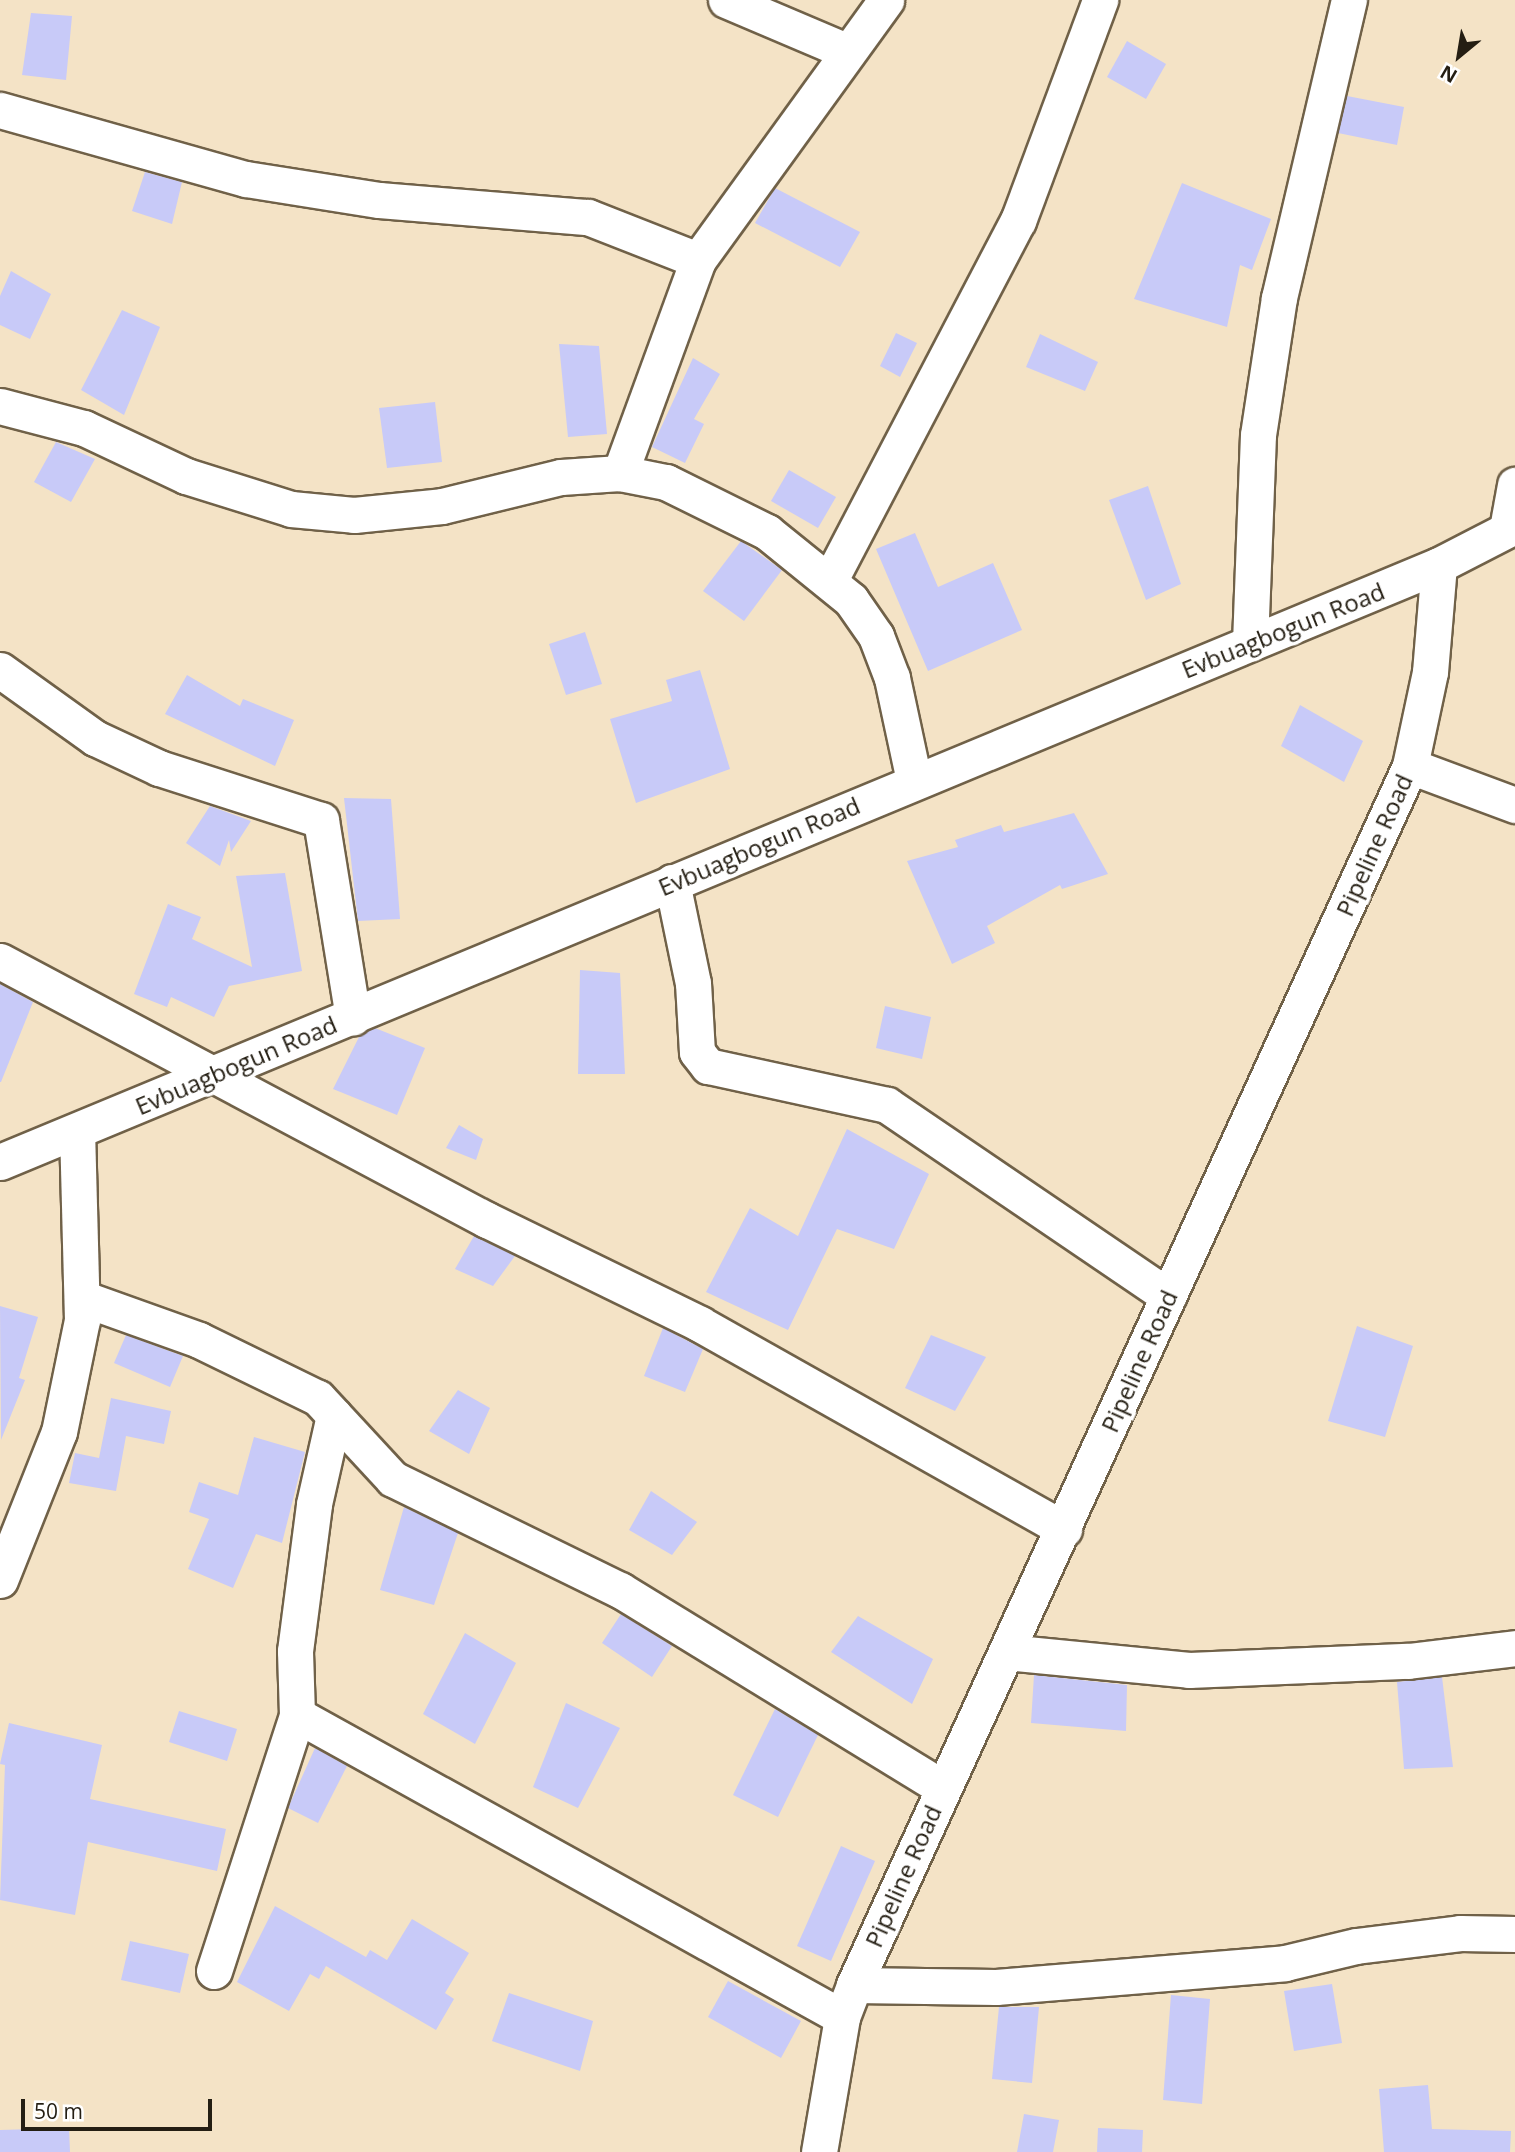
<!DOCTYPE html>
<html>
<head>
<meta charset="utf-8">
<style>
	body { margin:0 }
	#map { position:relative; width:1515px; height:2152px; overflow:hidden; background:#f4e3c6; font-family:"Open Sans",sans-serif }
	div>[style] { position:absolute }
	.building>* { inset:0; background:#c8caf8 }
	.roads { filter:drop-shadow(2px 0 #706148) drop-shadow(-2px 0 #706148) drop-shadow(0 2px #706148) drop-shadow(0 -2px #706148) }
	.minor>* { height:35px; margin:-17.5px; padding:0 17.5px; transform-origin:17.5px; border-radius:17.5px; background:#fff }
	span { translate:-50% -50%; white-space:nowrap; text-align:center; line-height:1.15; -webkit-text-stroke:7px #fff; paint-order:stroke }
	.street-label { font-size:24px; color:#241e13 }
	.north { position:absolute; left:1424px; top:21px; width:70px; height:70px; -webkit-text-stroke:5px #fff; paint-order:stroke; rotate:210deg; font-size:19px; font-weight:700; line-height:28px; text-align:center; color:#241e13 }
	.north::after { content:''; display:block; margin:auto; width:24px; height:32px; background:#241e13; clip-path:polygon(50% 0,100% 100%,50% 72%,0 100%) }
	.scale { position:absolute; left:21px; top:2099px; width:191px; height:32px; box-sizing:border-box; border:4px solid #241e13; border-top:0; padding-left:9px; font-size:21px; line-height:24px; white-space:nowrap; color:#241e13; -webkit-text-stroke:5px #fff; paint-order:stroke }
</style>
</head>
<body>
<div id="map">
	<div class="building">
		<i style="clip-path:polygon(31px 13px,72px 16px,66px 80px,22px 75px)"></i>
		<i style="clip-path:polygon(1127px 41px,1166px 64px,1146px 99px,1107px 77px)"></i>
		<i style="clip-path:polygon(1347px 96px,1404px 107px,1397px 145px,1338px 133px)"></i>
		<i style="clip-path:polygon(145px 172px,182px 182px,172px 224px,132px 211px)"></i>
		<i style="clip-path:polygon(1182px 183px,1271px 219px,1252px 270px,1240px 265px,1227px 327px,1134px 299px)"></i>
		<i style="clip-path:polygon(775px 188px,860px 232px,840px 267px,755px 223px)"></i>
		<i style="clip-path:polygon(11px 271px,51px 294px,30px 339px,0 325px,0 296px)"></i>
		<i style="clip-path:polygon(122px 310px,160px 327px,124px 415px,81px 390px)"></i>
		<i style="clip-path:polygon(896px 333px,917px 343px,900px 377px,880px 366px)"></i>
		<i style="clip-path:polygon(1040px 334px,1098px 362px,1085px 391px,1026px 367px)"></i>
		<i style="clip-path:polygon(559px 344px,599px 346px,607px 434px,568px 437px)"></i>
		<i style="clip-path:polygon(693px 358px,720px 374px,694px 419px,704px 424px,685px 463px,652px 447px)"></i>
		<i style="clip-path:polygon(435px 402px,442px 462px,387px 468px,379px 408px)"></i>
		<i style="clip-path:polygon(56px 442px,95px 459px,71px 502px,34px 482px)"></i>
		<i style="clip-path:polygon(789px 470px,836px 497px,818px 528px,771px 501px)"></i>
		<i style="clip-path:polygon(1148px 486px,1181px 584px,1146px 600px,1109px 500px)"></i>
		<i style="clip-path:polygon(915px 533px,938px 587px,993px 563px,1022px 630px,928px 671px,876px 549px)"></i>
		<i style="clip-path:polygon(741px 541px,782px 570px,744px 621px,703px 591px)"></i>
		<i style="clip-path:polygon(585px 632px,602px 684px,566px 695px,549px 644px)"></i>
		<i style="clip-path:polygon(700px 670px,730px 769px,636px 803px,610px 719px,672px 701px,666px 680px)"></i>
		<i style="clip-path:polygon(187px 675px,240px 706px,243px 699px,294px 720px,275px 766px,165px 714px)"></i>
		<i style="clip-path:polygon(1300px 705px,1363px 741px,1344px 782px,1281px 746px)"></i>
		<i style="clip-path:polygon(344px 798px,391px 799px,400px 919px,358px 921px)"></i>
		<i style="clip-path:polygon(210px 806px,251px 821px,231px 852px,229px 840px,220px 866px,186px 843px)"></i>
		<i style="clip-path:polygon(1074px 813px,1108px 874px,1062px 889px,1060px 885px,987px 926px,995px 943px,952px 964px,907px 861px,958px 847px,955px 840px,1001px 825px,1004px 832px)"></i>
		<i style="clip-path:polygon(285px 873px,302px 971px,229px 986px,214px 1017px,171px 997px,167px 1007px,134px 994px,168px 904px,201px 917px,192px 939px,252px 967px,236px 876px)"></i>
		<i style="clip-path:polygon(580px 970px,620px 973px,625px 1074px,578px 1074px)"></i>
		<i style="clip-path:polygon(0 984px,33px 1002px,1px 1082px,0 1082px)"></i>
		<i style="clip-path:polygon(885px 1006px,931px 1017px,922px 1059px,876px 1048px)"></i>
		<i style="clip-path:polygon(375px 1028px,425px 1048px,397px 1115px,333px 1089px,360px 1035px)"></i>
		<i style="clip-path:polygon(459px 1125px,483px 1139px,476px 1160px,446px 1148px)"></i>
		<i style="clip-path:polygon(847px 1129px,929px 1174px,894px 1249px,837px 1229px,788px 1330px,706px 1292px,750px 1208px,798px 1236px)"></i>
		<i style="clip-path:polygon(474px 1236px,515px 1256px,493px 1286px,455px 1269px)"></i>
		<i style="clip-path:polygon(0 1306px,38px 1317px,19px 1378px,25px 1380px,1px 1440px)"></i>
		<i style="clip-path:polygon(1357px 1326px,1413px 1346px,1385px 1437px,1328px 1421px)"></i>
		<i style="clip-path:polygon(663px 1328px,703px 1349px,685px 1392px,644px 1376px)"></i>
		<i style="clip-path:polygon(126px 1335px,183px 1356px,170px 1387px,114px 1363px)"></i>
		<i style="clip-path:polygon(931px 1335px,986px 1357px,955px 1411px,905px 1388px)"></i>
		<i style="clip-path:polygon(458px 1390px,490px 1408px,469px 1454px,429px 1431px)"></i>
		<i style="clip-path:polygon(111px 1398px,171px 1411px,164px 1444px,126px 1436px,116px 1491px,69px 1483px,75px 1453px,99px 1458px)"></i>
		<i style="clip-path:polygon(254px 1437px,305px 1452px,282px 1543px,256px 1534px,233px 1588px,188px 1569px,209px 1519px,189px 1512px,199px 1482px,238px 1495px)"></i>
		<i style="clip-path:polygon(651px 1491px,697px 1522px,672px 1555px,629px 1530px)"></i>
		<i style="clip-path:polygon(404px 1507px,458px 1533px,434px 1605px,380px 1590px)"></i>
		<i style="clip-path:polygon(621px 1614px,672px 1646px,652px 1677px,602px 1643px)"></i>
		<i style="clip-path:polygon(858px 1616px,933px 1659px,912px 1704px,831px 1652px)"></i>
		<i style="clip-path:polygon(465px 1633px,516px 1663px,475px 1744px,423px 1714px)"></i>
		<i style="clip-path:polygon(1034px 1675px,1127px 1685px,1126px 1731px,1031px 1723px)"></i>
		<i style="clip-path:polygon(1442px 1677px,1453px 1767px,1404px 1769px,1397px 1682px)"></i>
		<i style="clip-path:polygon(566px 1703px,620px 1728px,578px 1808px,533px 1787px)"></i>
		<i style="clip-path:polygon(775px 1709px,818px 1735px,778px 1817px,733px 1795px)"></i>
		<i style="clip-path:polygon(179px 1711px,237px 1729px,227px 1761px,169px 1742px)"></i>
		<i style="clip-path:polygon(9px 1723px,102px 1745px,90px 1799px,226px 1829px,217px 1871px,88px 1842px,75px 1915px,0 1900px,5px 1765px,0 1764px)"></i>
		<i style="clip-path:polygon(315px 1748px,347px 1766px,318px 1823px,288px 1808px)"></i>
		<i style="clip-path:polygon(841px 1846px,875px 1861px,831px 1961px,797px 1946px)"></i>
		<i style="clip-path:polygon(275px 1906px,366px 1957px,370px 1950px,387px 1960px,412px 1919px,469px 1953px,445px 1993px,454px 1999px,436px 2030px,326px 1966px,319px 1979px,310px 1974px,289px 2011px,237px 1982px)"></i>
		<i style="clip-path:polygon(130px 1941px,189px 1954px,180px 1993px,121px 1980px)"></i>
		<i style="clip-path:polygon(728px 1981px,801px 2021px,781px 2058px,708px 2017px)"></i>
		<i style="clip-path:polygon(1332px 1984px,1342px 2043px,1294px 2051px,1284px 1991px)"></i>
		<i style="clip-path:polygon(509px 1993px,593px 2021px,580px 2071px,492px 2041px)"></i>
		<i style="clip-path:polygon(1171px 1995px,1210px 1999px,1202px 2104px,1163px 2100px)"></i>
		<i style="clip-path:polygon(999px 2007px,1039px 2007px,1032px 2083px,992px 2079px)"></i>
		<i style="clip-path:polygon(1428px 2085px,1432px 2129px,1511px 2131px,1510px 2152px,1384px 2152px,1379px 2089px)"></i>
		<i style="clip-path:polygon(1024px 2114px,1059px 2120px,1053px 2152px,1017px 2152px)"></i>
		<i style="clip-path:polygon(69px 2128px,70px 2152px,0 2152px,0 2130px)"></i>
		<i style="clip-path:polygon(1098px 2128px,1143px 2130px,1142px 2152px,1097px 2152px)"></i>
	</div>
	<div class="roads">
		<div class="minor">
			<i style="left:726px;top:0;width:128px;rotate:23deg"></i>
			<i style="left:0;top:110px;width:255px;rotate:15.7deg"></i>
			<i style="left:246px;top:179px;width:135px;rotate:9deg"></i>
			<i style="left:379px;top:200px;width:210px;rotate:4.7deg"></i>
			<i style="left:588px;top:217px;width:118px;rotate:21.4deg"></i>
			<i style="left:0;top:406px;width:87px;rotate:14.7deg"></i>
			<i style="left:84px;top:428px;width:113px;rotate:25.2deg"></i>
			<i style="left:186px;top:476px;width:110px;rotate:17.4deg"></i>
			<i style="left:291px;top:509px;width:63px;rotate:5.4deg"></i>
			<i style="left:354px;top:515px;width:88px;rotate:-5.8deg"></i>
			<i style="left:442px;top:506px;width:122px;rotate:-13.7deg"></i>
			<i style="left:561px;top:477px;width:59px;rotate:-3.9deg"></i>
			<i style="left:620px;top:473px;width:47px;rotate:11.1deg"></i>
			<i style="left:666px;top:482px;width:113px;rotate:26.3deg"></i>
			<i style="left:767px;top:532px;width:108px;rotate:39deg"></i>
			<i style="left:851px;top:600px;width:44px;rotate:55.2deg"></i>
			<i style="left:876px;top:636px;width:45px;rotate:69.1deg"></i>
			<i style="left:892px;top:678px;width:105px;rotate:77.9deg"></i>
			<i style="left:620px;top:473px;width:227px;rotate:-69.9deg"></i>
			<i style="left:698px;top:260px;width:321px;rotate:-54.1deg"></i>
			<i style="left:1507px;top:529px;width:45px;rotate:-79.7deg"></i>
			<i style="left:831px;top:578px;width:403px;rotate:-62.4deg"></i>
			<i style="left:1018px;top:221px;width:236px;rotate:-69.6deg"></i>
			<i style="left:1250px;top:643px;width:208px;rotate:-87.8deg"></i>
			<i style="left:1258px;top:435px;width:139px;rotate:-81.3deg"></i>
			<i style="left:1279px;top:298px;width:306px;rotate:-76.8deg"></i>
			<i style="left:0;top:670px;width:117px;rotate:35.6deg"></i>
			<i style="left:95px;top:738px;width:71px;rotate:25.1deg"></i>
			<i style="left:159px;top:768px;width:170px;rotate:17.8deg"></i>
			<i style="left:321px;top:820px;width:200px;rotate:80.8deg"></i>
			<i style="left:1410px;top:766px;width:112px;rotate:20.4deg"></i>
			<i style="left:672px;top:882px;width:103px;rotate:78.3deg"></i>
			<i style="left:693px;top:983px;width:69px;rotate:86.7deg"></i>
			<i style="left:697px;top:1052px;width:18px;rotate:52deg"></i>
			<i style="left:708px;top:1066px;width:183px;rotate:12.3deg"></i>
			<i style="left:887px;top:1105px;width:340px;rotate:34.2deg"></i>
			<i style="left:0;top:961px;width:552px;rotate:28.01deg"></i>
			<i style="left:487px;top:1220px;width:237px;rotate:26deg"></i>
			<i style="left:700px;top:1324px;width:418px;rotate:29.4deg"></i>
			<i style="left:0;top:1162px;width:1558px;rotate:-22.53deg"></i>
			<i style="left:1439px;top:565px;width:85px;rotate:-27.2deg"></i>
			<i style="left:82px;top:1298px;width:124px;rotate:19.7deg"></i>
			<i style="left:199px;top:1340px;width:132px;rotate:26deg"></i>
			<i style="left:318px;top:1398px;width:110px;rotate:47.2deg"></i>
			<i style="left:393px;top:1479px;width:253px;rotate:26.1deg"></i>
			<i style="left:620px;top:1590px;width:379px;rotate:31.5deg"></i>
			<i style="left:0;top:1580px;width:159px;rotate:-68.3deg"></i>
			<i style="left:59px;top:1432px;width:114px;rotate:-78.4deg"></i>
			<i style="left:82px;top:1320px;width:189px;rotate:-91.5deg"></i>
			<i style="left:1006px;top:1652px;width:184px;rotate:5.6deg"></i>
			<i style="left:1189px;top:1670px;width:219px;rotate:-2.4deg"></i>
			<i style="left:1408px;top:1661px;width:108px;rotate:-6.9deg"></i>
			<i style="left:297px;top:1715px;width:623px;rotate:28.99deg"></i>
			<i style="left:214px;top:1971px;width:269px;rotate:-72deg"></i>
			<i style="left:297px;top:1715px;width:64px;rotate:-91.8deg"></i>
			<i style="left:295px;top:1651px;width:148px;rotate:-82.6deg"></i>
			<i style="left:314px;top:1504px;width:91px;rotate:-77.3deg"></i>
			<i style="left:854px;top:1985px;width:142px;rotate:0.8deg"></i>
			<i style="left:996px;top:1987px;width:290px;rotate:-4.7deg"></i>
			<i style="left:1285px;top:1963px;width:73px;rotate:-13.5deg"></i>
			<i style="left:1356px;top:1946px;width:105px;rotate:-7.1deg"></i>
			<i style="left:1460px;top:1933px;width:55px;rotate:1deg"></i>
			<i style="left:819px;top:2152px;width:137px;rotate:-80.3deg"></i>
			<i style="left:842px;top:2017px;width:34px;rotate:-69deg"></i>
			<i style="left:854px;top:1985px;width:1340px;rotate:-65.48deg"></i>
			<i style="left:1410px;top:766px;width:96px;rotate:-78deg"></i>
			<i style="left:1430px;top:672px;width:107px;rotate:-85.2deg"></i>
		</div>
	</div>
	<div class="street-label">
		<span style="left:1283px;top:630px;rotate:-22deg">Evbuagbogun Road</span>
		<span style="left:1374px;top:845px;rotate:-66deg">Pipeline Road</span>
		<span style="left:759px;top:846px;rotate:-23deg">Evbuagbogun Road</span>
		<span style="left:236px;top:1065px;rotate:-23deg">Evbuagbogun Road</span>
		<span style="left:1139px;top:1361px;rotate:-66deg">Pipeline Road</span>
		<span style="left:903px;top:1876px;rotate:-66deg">Pipeline Road</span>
	</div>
	<div class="north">N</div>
	<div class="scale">50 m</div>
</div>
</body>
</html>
